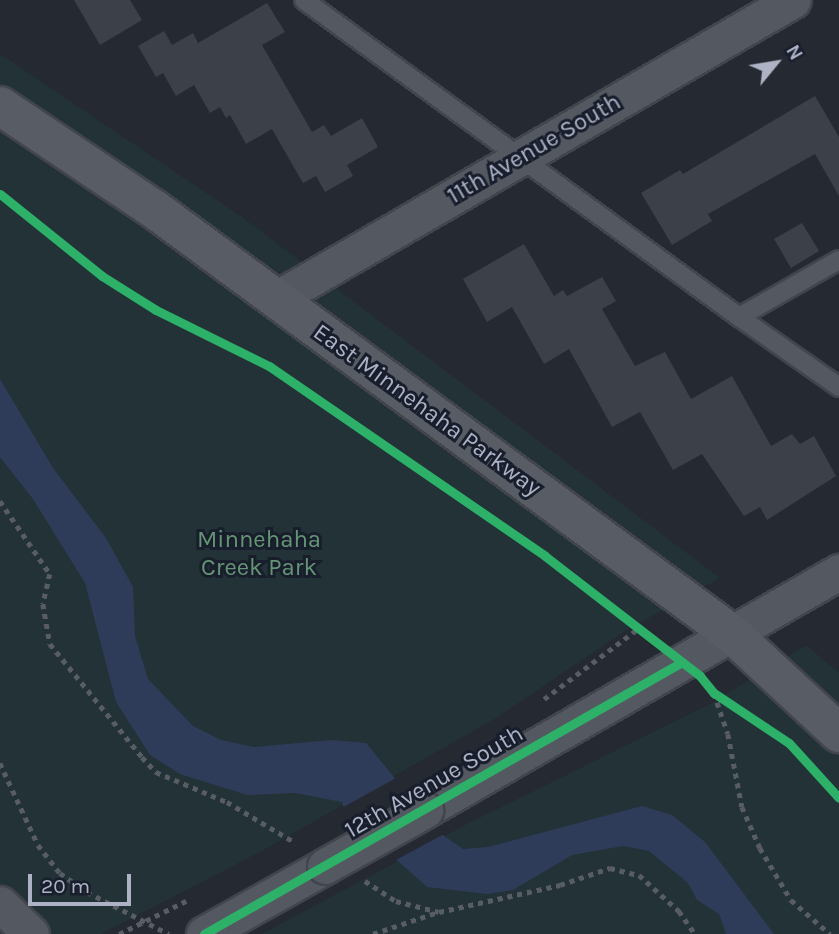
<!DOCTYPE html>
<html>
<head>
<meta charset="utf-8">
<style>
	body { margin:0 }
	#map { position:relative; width:839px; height:934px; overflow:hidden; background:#252931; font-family:Karla,sans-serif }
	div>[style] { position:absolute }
	.green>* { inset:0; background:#223237 }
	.water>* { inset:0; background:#2f3c59 }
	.pier>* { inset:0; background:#252931 }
	.building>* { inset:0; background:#3c4049 }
	.path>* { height:4.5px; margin-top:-2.25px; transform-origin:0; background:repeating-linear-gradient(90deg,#585c64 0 5px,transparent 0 10px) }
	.roads { filter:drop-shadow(2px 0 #42454c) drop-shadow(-2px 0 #42454c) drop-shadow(0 2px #42454c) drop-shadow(0 -2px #42454c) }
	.lane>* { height:18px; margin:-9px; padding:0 9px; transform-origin:9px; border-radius:9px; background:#545860 }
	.street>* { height:35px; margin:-17.5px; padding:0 17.5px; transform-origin:17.5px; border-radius:17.5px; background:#545860 }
	.secondary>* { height:38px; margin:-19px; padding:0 19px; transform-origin:19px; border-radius:19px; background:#585c65 }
	.bridges { filter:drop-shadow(2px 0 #42454c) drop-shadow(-2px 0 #42454c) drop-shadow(0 2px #42454c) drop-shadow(0 -2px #42454c) }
	.street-bridge>* { height:35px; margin:-17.5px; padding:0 17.5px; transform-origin:17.5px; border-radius:17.5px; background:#545860 }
	.cycleway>* { height:9px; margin:-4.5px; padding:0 4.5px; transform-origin:4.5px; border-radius:4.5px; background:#2db169 }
	span { translate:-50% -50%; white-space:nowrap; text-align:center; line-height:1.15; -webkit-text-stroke:6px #181e2c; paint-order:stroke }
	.street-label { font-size:24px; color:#adb3c5 }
	.park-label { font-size:24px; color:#649574 }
	.north { position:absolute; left:741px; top:28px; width:70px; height:70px; -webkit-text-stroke:5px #181e2c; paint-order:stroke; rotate:60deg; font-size:19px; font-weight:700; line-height:28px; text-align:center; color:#adb3c5 }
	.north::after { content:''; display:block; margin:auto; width:24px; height:32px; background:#adb3c5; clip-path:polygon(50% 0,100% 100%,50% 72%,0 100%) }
	.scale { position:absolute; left:28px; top:874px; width:103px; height:32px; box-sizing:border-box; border:4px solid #adb3c5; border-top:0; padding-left:9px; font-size:21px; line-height:24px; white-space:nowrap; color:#adb3c5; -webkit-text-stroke:5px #181e2c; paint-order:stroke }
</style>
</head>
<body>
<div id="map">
	<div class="green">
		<i style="clip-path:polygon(0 54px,242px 217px,720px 578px,625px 631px,496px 718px,260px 852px,101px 934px,0 934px)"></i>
		<i style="clip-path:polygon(806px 645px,839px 673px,839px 934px,262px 934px,469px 823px,712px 703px)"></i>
	</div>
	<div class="water">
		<i style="clip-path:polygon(0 379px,53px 468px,106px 538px,133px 587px,135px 636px,148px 679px,193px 726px,221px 740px,254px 747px,332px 740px,366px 743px,440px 833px,463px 849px,488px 847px,642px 806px,672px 815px,705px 842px,774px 934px,726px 934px,719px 914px,697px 900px,688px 883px,649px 851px,623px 846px,572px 855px,513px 890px,487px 894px,427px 887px,346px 815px,342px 802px,295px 793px,247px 795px,180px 774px,150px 755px,116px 702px,85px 583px,33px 499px,0 457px)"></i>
	</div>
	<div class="pier">
		<i style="clip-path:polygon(396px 778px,446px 833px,394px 861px,343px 818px,340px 809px)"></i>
	</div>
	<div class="building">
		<i style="clip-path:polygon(74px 0,130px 0,142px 20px,100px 45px)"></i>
		<i style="clip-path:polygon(267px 3px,285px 32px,262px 45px,312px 132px,324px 125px,331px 136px,362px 118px,378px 147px,347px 165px,353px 176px,325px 192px,316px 176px,303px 183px,272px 129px,246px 144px,230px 115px,226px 118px,220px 107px,210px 113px,194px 85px,176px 96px,163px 73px,156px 77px,138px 46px,164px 31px,172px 45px,193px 33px,198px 43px)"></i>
		<i style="clip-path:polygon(815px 96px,839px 137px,839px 196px,815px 154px,708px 214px,712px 221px,672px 245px,641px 193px,680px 170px,683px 174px)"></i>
		<i style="clip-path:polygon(802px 223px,819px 251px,791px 268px,774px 239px)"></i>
		<i style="clip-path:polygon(524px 244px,554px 296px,563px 290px,567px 296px,602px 277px,616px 301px,602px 309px,635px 366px,665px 352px,691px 399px,732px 376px,771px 446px,792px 434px,800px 444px,814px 436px,836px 476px,767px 520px,760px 507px,744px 516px,702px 454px,673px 470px,640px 412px,612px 427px,569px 349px,544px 364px,512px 307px,487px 322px,463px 279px)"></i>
	</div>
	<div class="path">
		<i style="left:0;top:501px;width:88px;rotate:55.6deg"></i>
		<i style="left:50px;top:574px;width:31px;rotate:103deg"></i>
		<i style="left:43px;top:604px;width:41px;rotate:80.1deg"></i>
		<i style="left:50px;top:644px;width:146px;rotate:50.8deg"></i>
		<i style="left:142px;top:757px;width:21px;rotate:47deg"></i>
		<i style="left:156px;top:772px;width:77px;rotate:22.9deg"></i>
		<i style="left:227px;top:802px;width:80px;rotate:30.7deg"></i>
		<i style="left:714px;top:693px;width:43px;rotate:71.1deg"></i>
		<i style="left:728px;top:734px;width:74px;rotate:79.1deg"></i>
		<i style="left:742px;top:807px;width:45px;rotate:66.3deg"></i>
		<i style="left:760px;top:848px;width:61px;rotate:59.2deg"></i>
		<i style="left:791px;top:900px;width:52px;rotate:41.1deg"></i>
		<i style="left:544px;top:699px;width:119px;rotate:-36.8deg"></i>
		<i style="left:0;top:763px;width:90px;rotate:65.1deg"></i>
		<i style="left:38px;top:845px;width:36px;rotate:52deg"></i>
		<i style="left:60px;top:873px;width:33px;rotate:35deg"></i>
		<i style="left:87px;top:892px;width:92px;rotate:27.1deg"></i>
		<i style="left:365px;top:881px;width:37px;rotate:33deg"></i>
		<i style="left:396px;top:901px;width:44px;rotate:14.3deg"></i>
		<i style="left:439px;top:912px;width:124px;rotate:-12.6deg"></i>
		<i style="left:560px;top:885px;width:53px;rotate:-18.8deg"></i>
		<i style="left:610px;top:868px;width:30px;rotate:14deg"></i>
		<i style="left:639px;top:875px;width:54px;rotate:42deg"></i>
		<i style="left:679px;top:911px;width:28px;rotate:55deg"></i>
		<i style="left:119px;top:934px;width:79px;rotate:-26.2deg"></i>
		<i style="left:373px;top:934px;width:69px;rotate:-18.7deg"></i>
	</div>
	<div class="roads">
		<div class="lane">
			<i style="left:304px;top:0;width:538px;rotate:36.08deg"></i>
			<i style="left:739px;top:317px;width:115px;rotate:-29.7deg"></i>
			<i style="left:739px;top:317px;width:122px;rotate:35deg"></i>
		</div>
		<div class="street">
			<i style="left:276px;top:299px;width:597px;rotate:-30.04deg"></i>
			<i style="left:425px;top:810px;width:478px;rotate:-29.9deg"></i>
			<i style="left:0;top:904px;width:43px;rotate:44.1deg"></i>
			<i style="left:204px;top:934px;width:139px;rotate:-29.3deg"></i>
		</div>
		<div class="secondary">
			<i style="left:0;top:106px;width:185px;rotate:33.8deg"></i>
			<i style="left:154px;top:209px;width:717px;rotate:36.33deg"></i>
			<i style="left:732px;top:634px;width:146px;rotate:42.8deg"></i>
		</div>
	</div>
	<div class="bridges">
		<div class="street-bridge">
			<i style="left:325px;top:866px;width:115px;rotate:-29.2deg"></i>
		</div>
	</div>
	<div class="cycleway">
		<i style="left:0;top:194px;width:131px;rotate:38.8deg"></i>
		<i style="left:102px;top:276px;width:64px;rotate:32.2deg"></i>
		<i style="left:156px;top:310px;width:126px;rotate:26.4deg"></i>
		<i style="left:269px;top:366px;width:335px;rotate:34.5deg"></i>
		<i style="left:545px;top:556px;width:196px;rotate:37.7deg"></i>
		<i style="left:700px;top:676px;width:22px;rotate:51deg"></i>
		<i style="left:714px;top:693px;width:90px;rotate:33.7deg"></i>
		<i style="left:789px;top:743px;width:74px;rotate:47.7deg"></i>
		<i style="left:204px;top:934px;width:550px;rotate:-29.64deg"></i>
	</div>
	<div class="street-label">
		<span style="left:534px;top:149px;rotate:-30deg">11th Avenue South</span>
		<span style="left:427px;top:410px;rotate:36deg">East Minnehaha Parkway</span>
		<span style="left:434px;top:782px;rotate:-30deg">12th Avenue South</span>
	</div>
	<div class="park-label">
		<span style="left:259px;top:554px">Minnehaha<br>Creek Park</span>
	</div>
	<div class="north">N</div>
	<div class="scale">20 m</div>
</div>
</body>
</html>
